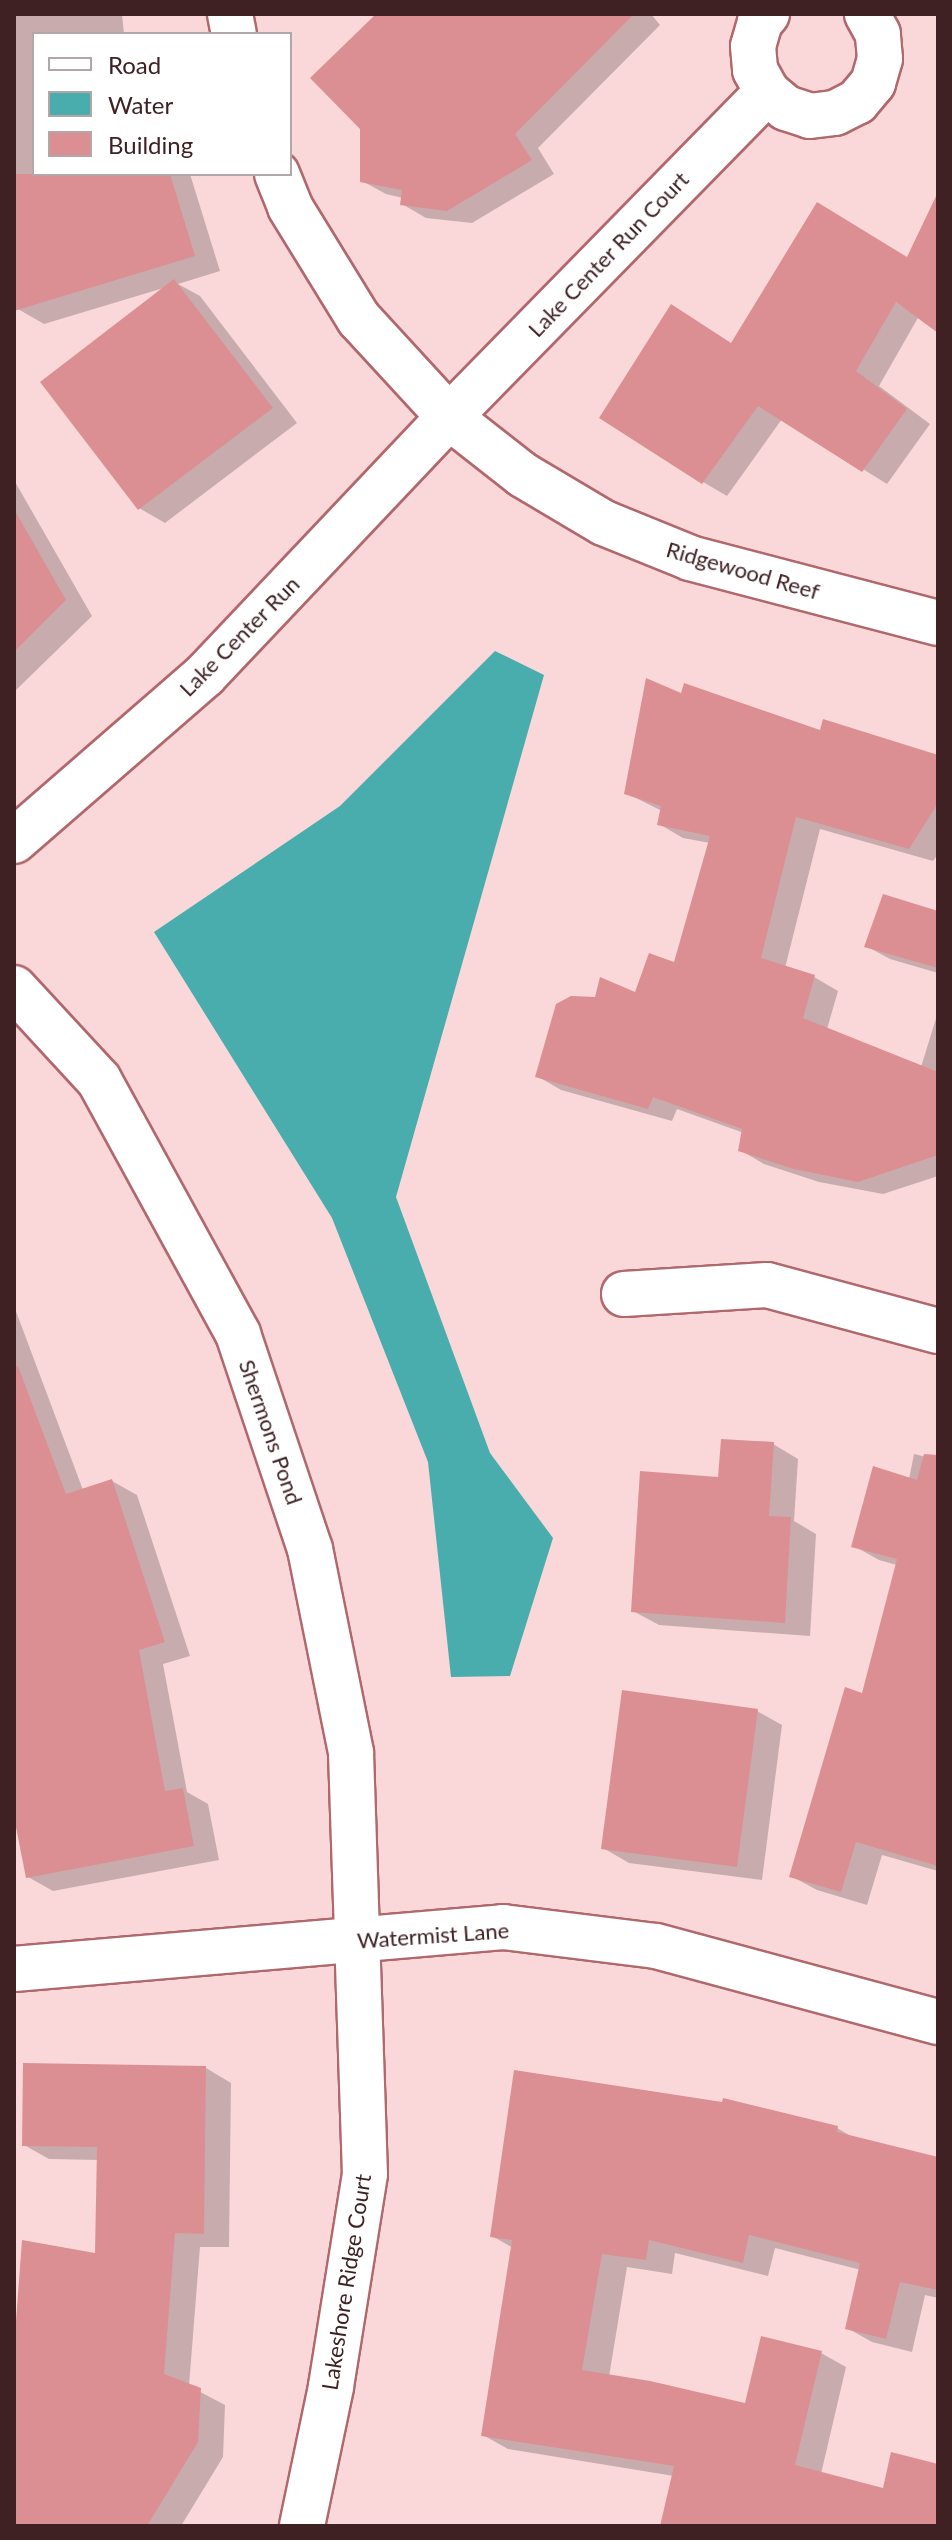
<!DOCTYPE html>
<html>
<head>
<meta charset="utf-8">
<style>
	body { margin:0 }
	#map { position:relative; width:952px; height:2540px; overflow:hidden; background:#fad8d9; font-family:Lato,sans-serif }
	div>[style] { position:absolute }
	.water>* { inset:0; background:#49adae }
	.shadow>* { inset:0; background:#0003 }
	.building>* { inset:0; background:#db8f93 }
	.roads { filter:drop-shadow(2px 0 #b0686d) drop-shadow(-2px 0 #b0686d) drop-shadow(0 2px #b0686d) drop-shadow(0 -2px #b0686d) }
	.minor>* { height:44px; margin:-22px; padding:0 22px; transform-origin:22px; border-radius:22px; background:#fff }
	span { translate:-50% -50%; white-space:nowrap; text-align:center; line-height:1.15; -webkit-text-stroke:6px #fff; paint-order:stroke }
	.street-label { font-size:22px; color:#3f2123 }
	.frame { position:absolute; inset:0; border:16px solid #3f2123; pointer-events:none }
	.legend { position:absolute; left:32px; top:32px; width:260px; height:144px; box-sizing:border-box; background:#fff; border:2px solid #b2a6a7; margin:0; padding:10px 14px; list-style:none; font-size:24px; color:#3f2123 }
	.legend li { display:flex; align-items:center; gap:16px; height:40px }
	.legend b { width:40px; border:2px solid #b2a6a7 }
</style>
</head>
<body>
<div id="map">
	<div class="water">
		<i style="clip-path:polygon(495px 651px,544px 675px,396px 1197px,490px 1453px,553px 1538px,510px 1676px,451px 1677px,428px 1462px,332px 1218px,154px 932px,340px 806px)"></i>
	</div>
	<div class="shadow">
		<i style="clip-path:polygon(14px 14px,122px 14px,124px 34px,34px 34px,34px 174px,190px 174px,220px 271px,178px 284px,200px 296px,297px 423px,165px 523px,139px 508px,167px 287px,44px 324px,18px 309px,14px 297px)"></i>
		<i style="clip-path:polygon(404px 14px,651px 14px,660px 25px,538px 148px,554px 174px,472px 223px,426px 218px,402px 204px,403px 198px,386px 194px,362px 181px)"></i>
		<i style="clip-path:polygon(938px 197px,938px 330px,919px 316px,879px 386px,930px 424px,887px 484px,782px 419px,727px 496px,703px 482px,732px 344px,908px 259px)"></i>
		<i style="clip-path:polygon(14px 480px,92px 616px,14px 692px)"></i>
		<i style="clip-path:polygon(683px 696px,822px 733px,938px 757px,938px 854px,933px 861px,820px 829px,785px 968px,814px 977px,838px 991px,827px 1029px,921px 1067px,938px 1012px,938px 1176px,883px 1194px,819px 1182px,764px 1164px,740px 1150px,744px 1133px,677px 1109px,672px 1121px,561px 1090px,537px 1076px,596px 999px,636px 995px,675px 964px,710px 843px,683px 838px,659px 824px,662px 811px,626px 793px)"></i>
		<i style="clip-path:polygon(938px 913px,938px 973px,890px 959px,866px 946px)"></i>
		<i style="clip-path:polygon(14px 1306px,83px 1490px,112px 1481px,137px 1495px,190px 1656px,163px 1664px,187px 1792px,208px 1804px,219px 1860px,53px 1891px,28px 1877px,14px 1807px)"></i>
		<i style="clip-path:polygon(773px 1444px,798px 1459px,794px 1521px,816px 1534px,810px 1636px,659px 1625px,633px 1611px,720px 1479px)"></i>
		<i style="clip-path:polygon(914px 1454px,938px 1460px,938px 1871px,882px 1855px,867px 1905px,817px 1890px,791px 1876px,864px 1695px,897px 1565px,879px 1560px,854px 1546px,909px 1479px)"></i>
		<i style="clip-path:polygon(757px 1711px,782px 1725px,762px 1880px,629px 1863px,603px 1848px)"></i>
		<i style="clip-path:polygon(206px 2068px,231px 2083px,229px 2247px,200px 2247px,189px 2386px,225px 2405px,223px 2457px,181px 2526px,14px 2526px,14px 2375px,97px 2255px,99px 2160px,49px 2159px,24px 2145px)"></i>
		<i style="clip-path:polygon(837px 2128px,856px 2139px,938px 2159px,938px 2298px,925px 2295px,912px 2352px,872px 2342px,847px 2328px,861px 2270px,775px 2248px,768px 2276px,675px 2253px,672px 2274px,627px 2267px,609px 2377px,747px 2405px,821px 2353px,846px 2367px,821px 2474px,884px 2491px,938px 2466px,938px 2526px,662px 2526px,674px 2476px,508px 2449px,483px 2435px,513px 2248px,492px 2236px)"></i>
	</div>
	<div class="building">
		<i style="clip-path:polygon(376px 14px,634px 14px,515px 134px,532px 160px,447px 211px,400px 205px,402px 190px,360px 182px,360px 129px,310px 78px)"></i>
		<i style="clip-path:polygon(14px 174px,170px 174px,195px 256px,14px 311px)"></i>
		<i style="clip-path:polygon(938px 192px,938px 333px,896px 302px,856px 371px,907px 409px,862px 472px,758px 406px,702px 484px,599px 418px,671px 304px,731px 343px,817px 202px,907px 257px)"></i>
		<i style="clip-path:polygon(174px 279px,273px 408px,138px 510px,40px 382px)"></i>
		<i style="clip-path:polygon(14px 509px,66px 600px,14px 652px)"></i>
		<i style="clip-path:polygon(646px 678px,681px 693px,684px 683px,820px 730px,823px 719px,938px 755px,938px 803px,909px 849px,796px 817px,761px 958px,815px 975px,803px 1018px,938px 1072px,938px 1155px,858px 1182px,794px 1169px,738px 1151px,742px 1129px,653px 1097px,648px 1109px,535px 1077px,556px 1004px,571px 996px,595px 997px,600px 977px,635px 992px,649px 953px,674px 962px,710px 836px,657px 825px,661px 806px,624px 794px)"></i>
		<i style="clip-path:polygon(883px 894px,938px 911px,938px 968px,864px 947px)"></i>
		<i style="clip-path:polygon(18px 1366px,66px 1494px,112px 1479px,165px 1642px,139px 1650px,165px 1791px,183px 1788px,194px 1846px,26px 1878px,14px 1817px,14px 1367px)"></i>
		<i style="clip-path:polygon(721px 1439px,774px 1442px,769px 1516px,791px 1517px,785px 1623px,631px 1612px,640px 1471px,718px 1477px)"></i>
		<i style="clip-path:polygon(924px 1454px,938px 1455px,938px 1866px,856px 1842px,841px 1892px,789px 1877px,845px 1687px,862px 1693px,897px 1559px,851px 1547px,873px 1466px,917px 1480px)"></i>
		<i style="clip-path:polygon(622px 1690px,758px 1709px,737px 1867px,601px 1849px)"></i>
		<i style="clip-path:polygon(23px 2063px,206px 2066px,204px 2234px,175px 2233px,164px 2374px,201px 2388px,198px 2442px,147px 2526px,14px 2526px,14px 2348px,22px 2240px,95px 2253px,97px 2147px,22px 2146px)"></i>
		<i style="clip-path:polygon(514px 2070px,722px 2102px,723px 2098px,838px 2126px,837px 2132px,938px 2157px,938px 2290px,900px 2282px,886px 2339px,845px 2329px,860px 2263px,749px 2235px,743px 2263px,649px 2240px,646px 2260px,602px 2254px,582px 2370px,650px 2381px,745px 2403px,761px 2336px,822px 2351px,795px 2465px,883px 2488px,891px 2452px,938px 2464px,938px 2526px,660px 2526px,674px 2466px,481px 2436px,512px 2240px,490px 2237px)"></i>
	</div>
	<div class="roads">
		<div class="minor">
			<i style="left:230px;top:14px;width:20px;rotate:79deg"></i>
			<i style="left:767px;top:14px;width:11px;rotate:131deg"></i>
			<i style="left:760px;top:22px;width:25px;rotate:106deg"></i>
			<i style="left:753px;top:46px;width:24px;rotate:85deg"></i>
			<i style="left:755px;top:70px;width:25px;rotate:61deg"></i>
			<i style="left:767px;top:92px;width:25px;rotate:40deg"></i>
			<i style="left:786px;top:108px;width:25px;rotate:18deg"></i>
			<i style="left:810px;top:116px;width:25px;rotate:-7deg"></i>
			<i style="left:835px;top:113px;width:25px;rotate:-27deg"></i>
			<i style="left:857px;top:102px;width:25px;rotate:-50deg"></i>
			<i style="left:873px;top:83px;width:25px;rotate:-74deg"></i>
			<i style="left:880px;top:59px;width:25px;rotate:-95deg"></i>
			<i style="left:878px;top:34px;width:23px;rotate:-119deg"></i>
			<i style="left:277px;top:174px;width:35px;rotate:68deg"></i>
			<i style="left:290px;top:207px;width:132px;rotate:58.4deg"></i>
			<i style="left:359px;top:319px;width:133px;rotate:47.4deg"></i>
			<i style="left:449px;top:417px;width:94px;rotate:38.1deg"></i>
			<i style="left:523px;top:475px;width:94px;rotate:30.7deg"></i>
			<i style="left:604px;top:523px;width:93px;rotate:22.1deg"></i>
			<i style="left:690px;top:558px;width:256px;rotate:14.7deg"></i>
			<i style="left:14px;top:841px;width:253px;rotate:-41deg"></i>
			<i style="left:205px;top:675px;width:355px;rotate:-46.6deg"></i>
			<i style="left:449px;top:417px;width:455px;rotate:-45.6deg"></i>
			<i style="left:14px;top:988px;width:125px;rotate:47.3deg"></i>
			<i style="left:99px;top:1080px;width:290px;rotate:61.3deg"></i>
			<i style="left:238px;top:1334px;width:227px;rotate:71.5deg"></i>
			<i style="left:310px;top:1549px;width:208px;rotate:78.6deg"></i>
			<i style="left:351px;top:1753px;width:421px;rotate:88.1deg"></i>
			<i style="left:365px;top:2174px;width:216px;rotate:99.1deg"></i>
			<i style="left:331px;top:2387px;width:142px;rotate:101.8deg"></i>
			<i style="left:624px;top:1294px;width:143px;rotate:-3.6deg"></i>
			<i style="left:767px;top:1285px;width:177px;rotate:15.1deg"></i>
			<i style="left:14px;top:1969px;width:491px;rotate:-4.9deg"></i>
			<i style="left:503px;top:1927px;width:154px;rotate:7.1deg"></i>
			<i style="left:656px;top:1946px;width:292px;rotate:15.1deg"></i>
		</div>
	</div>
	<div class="street-label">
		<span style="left:608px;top:254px;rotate:-46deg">Lake Center Run Court</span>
		<span style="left:743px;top:570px;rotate:16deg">Ridgewood Reef</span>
		<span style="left:239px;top:636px;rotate:-45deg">Lake Center Run</span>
		<span style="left:271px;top:1432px;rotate:71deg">Shermons Pond</span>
		<span style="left:433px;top:1935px;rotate:-4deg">Watermist Lane</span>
		<span style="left:346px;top:2282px;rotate:-81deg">Lakeshore Ridge Court</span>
	</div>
	<div class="frame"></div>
	<ul class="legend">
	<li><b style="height:10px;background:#fff"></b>Road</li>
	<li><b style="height:22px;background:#49adae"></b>Water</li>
	<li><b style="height:22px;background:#db8f93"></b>Building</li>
	</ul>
</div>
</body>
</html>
